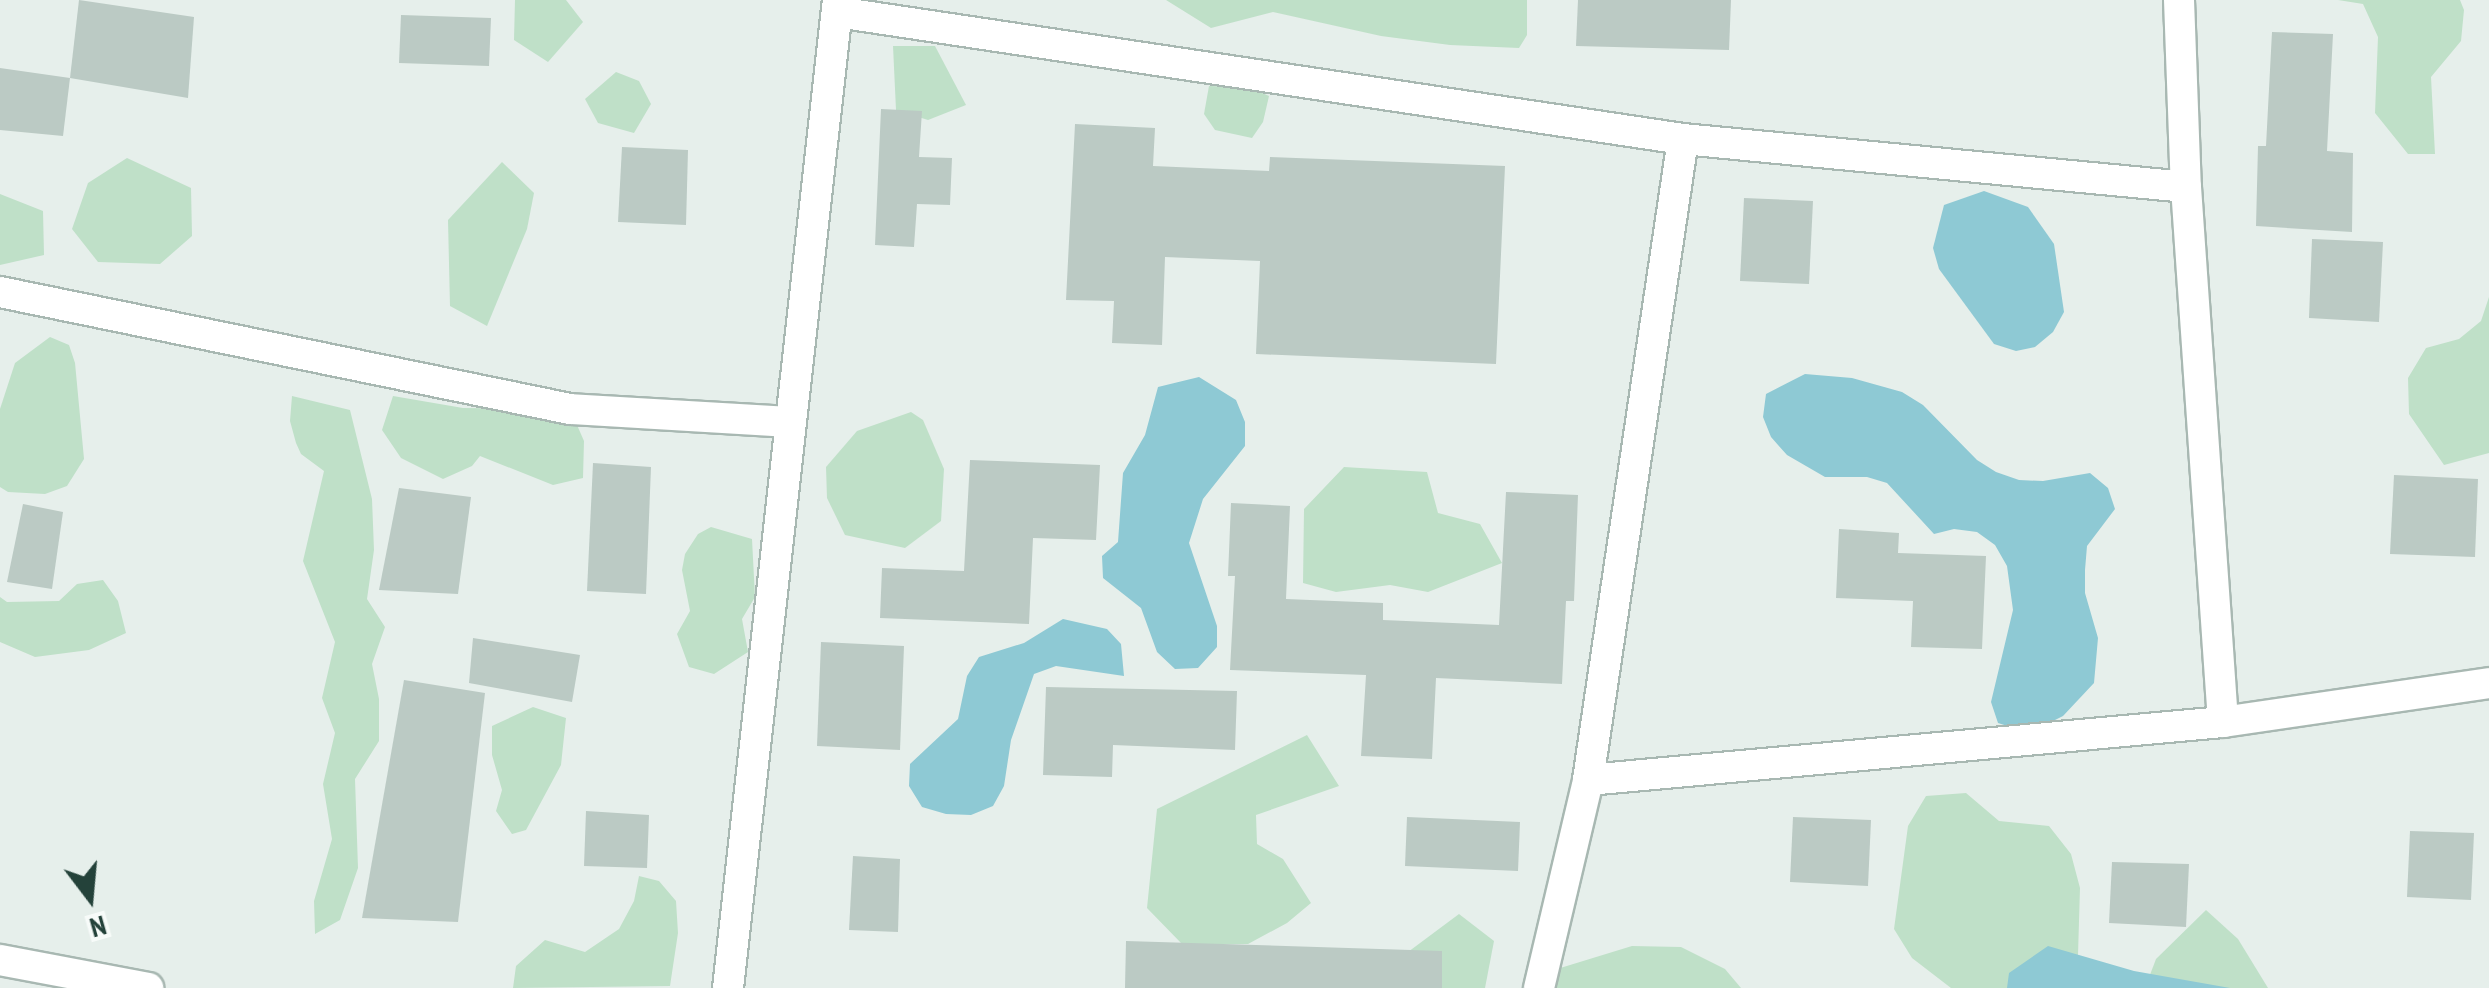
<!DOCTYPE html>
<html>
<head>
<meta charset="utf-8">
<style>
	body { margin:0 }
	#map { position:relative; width:2489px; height:988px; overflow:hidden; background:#e6efeb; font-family:"PT Sans Narrow",sans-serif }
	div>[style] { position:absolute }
	.green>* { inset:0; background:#bfe0c8 }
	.water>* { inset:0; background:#8ec9d4 }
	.building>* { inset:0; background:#bbcac4 }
	.roads { filter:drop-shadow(2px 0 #a8b8b2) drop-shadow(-2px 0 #a8b8b2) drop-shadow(0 2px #a8b8b2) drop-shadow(0 -2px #a8b8b2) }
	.street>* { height:30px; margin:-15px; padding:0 15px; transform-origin:15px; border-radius:15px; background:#fff }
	span { translate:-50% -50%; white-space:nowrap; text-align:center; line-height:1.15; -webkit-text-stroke:8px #f7fbf9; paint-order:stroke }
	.north { position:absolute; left:40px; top:848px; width:100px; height:100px; -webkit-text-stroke:8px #f7fbf9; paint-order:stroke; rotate:164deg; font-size:28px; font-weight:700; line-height:40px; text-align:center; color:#24423a }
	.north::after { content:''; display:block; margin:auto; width:35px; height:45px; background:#24423a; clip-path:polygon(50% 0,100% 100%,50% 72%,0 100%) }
</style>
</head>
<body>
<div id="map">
	<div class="green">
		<i style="clip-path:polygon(515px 0,566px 0,583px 22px,548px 62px,514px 40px)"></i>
		<i style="clip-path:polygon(1166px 0,1527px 0,1527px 35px,1519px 48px,1450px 45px,1381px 36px,1273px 12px,1211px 28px)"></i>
		<i style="clip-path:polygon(2338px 0,2460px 0,2464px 10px,2461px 41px,2431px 77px,2435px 154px,2408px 154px,2375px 113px,2378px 37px,2363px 4px)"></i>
		<i style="clip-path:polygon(893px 46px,935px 46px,966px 105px,928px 120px,896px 110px)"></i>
		<i style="clip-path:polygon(616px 72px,639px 81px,651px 104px,634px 133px,598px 123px,585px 99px)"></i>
		<i style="clip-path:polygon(1209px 86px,1249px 87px,1269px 96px,1263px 122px,1252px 138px,1215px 130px,1204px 114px)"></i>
		<i style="clip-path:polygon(127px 158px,191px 188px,192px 236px,160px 264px,98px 262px,72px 229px,88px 183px)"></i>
		<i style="clip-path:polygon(502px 162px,534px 193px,527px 229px,487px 326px,450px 306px,448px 220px)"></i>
		<i style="clip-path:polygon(0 194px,43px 211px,44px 255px,0 265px)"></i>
		<i style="clip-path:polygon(2489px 297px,2489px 453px,2444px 465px,2409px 414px,2408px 378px,2426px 348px,2459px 339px,2481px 321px)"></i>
		<i style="clip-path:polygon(50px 337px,69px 345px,75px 363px,84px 459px,67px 486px,45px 494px,8px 492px,0 487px,0 409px,15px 363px)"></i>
		<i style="clip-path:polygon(292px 396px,350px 410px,372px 499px,374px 550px,367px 599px,385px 627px,372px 664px,379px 699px,379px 741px,355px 779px,358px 868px,340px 920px,315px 934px,314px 901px,332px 839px,323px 784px,335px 733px,322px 698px,335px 642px,303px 561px,324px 471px,301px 454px,296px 443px,290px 421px)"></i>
		<i style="clip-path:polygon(393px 396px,463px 408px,570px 409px,584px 441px,583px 478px,553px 485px,480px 456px,472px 466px,443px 479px,401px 458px,382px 430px)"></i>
		<i style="clip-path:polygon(911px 412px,923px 420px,944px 469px,941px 521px,905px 548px,845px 535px,827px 498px,826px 467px,857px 431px)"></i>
		<i style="clip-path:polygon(1344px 467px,1427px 472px,1438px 513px,1480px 524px,1502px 563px,1428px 592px,1390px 585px,1336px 592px,1303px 583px,1304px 509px)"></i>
		<i style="clip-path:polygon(711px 527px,752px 539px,755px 597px,742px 619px,748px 652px,714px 674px,689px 667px,677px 634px,690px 611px,682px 570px,685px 554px,698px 534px)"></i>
		<i style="clip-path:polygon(103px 580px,118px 601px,126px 633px,89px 650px,35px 657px,0 642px,0 597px,7px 602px,59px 601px,77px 584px)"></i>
		<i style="clip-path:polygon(533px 707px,566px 718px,561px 765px,526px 830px,512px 834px,496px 811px,502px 790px,492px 755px,492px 726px)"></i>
		<i style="clip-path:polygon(1307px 735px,1339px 786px,1256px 815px,1257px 844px,1283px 859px,1311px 903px,1287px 923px,1248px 944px,1182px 944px,1147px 908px,1157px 809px)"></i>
		<i style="clip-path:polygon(1966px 793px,1999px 821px,2049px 826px,2071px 854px,2080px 888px,2078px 955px,2060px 988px,1951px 988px,1912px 958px,1894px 929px,1908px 826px,1926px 796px)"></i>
		<i style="clip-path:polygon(639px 876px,659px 881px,676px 901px,678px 933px,670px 986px,513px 988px,516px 966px,545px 940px,585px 952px,619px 929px,634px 901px)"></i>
		<i style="clip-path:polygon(2206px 910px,2238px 939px,2268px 988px,2145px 988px,2156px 959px)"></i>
		<i style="clip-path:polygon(1459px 914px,1494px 941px,1485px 988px,1392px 988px,1408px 952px)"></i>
		<i style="clip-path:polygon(1632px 946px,1681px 947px,1725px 969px,1741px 988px,1550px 988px,1544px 973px)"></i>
	</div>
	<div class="water">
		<i style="clip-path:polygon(1984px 191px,2028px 207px,2054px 244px,2064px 312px,2053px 332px,2035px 347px,2016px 351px,1994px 344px,1939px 269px,1933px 248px,1944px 205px)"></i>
		<i style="clip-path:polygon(1805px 374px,1852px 378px,1902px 392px,1923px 405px,1977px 460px,1996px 472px,2019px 480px,2043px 481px,2090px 473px,2108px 488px,2115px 509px,2087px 546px,2085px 570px,2085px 593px,2098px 638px,2094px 683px,2063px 716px,2043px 726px,2020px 730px,1998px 723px,1991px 702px,2013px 610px,2007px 566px,1995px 545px,1977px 532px,1954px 529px,1934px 534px,1887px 483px,1867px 477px,1825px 477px,1787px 455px,1771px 437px,1763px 417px,1766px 394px)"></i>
		<i style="clip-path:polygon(1199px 377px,1236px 400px,1245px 422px,1245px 446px,1203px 499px,1189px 543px,1217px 626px,1217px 647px,1198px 668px,1175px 669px,1157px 652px,1141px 608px,1103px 578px,1102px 556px,1118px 542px,1123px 473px,1145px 435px,1158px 387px)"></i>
		<i style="clip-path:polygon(1063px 619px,1107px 629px,1121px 644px,1124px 676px,1056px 666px,1034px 674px,1011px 740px,1004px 786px,993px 806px,971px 815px,946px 814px,922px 807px,909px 786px,910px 764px,958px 719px,967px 676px,979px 657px,1024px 643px)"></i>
		<i style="clip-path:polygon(2048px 946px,2134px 971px,2230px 988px,2007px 988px,2009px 973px)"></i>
	</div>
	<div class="building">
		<i style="clip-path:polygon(79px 0,194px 17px,188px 98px,70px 78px)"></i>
		<i style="clip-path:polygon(1578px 0,1731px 0,1729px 50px,1576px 46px)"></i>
		<i style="clip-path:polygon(401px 15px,491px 18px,489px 66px,399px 63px)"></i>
		<i style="clip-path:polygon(2272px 32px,2333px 34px,2327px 151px,2353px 153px,2352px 232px,2256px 226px,2258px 146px,2266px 146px)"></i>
		<i style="clip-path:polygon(0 68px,70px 78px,63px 136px,0 130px)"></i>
		<i style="clip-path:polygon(881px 109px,922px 111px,919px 157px,952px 158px,950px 205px,917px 204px,914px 247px,875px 245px)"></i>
		<i style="clip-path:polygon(1075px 124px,1155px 128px,1153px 166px,1269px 171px,1270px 157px,1505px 166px,1496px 364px,1256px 354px,1260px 261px,1165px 257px,1162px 345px,1112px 343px,1114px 301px,1066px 300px)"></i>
		<i style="clip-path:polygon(622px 147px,688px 150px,686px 225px,618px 222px)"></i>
		<i style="clip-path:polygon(1744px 198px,1813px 201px,1809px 284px,1740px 281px)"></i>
		<i style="clip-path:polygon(2312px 239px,2383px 242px,2379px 322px,2309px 318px)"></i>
		<i style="clip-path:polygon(970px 460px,1100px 465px,1096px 540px,1033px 538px,1029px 624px,880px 618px,882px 568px,964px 571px)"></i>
		<i style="clip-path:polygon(593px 463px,651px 467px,646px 594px,587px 591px)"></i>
		<i style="clip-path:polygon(2394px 475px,2478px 479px,2475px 557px,2390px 554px)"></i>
		<i style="clip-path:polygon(399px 488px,471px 497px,458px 594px,379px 590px)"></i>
		<i style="clip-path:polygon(1506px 492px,1578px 495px,1574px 601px,1566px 601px,1562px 684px,1436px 678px,1432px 759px,1361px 756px,1366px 675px,1230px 670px,1235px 576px,1228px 576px,1231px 503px,1290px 506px,1286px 599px,1383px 603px,1383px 620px,1499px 625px)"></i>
		<i style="clip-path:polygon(23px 504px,63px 512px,52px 589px,7px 582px)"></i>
		<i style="clip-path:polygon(1839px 529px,1899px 533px,1898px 553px,1986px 556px,1982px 649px,1911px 647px,1913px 601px,1836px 598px)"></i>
		<i style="clip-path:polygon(473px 638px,580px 655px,572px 702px,469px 683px)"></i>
		<i style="clip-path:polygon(821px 642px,904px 646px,900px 750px,817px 746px)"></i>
		<i style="clip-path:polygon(404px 680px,485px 693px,458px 922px,362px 918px)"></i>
		<i style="clip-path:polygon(1046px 687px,1237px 691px,1235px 750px,1113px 745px,1112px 777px,1043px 775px)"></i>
		<i style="clip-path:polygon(586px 811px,649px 815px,647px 868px,584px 866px)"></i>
		<i style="clip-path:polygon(1407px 817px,1520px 822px,1518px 871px,1405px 866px)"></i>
		<i style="clip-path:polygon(1793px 817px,1871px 820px,1868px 886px,1790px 882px)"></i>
		<i style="clip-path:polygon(2410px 831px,2474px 833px,2471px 900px,2407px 897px)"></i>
		<i style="clip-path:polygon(853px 856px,900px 859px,898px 932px,849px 930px)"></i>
		<i style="clip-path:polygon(2112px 862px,2189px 864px,2186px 927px,2109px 923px)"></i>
		<i style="clip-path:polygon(1126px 941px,1442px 951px,1442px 988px,1125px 988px)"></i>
	</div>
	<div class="roads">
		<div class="street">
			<i style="left:2179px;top:0;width:187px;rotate:87.9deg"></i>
			<i style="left:2186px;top:187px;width:536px;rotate:86.04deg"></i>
			<i style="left:837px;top:12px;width:855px;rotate:8.54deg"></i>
			<i style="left:1683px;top:139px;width:505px;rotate:5.45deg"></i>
			<i style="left:0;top:292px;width:582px;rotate:11.6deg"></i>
			<i style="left:570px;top:409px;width:218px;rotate:3.4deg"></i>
			<i style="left:1588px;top:780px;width:638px;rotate:-5.22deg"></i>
			<i style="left:2223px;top:722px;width:269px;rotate:-8.3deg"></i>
			<i style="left:0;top:960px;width:151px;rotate:10.7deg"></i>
			<i style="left:728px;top:988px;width:994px;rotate:-83.65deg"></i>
			<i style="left:1539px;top:988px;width:214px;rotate:-76.7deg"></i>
			<i style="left:1588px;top:780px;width:648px;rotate:-81.57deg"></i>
		</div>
	</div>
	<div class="north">N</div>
</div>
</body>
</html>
